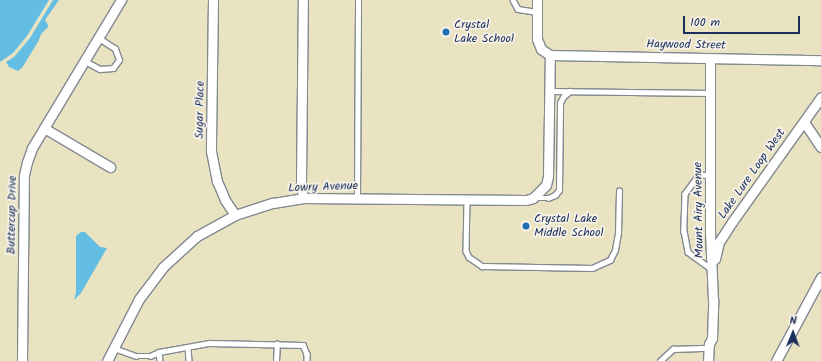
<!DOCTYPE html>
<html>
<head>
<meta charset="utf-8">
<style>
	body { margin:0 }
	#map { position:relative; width:821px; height:361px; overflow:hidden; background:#eae3c2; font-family:Kalam,sans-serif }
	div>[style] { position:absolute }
	.water>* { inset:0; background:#64bde2 }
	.roads { filter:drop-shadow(1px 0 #828990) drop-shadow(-1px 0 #828990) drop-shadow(0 1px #828990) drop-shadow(0 -1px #828990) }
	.lane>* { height:4.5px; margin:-2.25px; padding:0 2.25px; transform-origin:2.25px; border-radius:2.25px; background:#fff }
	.street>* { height:9px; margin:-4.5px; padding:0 4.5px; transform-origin:4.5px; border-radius:4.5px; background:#fff }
	.dots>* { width:11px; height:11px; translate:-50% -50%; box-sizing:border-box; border:2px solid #f7f3e8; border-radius:50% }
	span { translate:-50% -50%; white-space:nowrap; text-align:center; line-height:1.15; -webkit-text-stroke:3.5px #f7f3e8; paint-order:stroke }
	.poi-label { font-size:12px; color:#1b2f5e }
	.left { translate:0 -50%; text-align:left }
	.street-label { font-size:12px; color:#1b2f5e }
	.north { position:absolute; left:773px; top:313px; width:40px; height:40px; -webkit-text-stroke:3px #f7f3e8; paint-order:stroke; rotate:1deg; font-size:11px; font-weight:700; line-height:16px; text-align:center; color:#1b2f5e }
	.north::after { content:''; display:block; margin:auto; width:14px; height:18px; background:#1b2f5e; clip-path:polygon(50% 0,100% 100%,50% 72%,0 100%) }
	.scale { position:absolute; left:683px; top:16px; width:117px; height:18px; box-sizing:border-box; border:2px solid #1b2f5e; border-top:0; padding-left:5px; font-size:12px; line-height:14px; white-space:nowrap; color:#1b2f5e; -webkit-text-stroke:3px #f7f3e8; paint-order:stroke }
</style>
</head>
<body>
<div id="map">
	<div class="water">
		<i style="clip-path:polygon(0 0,49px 0,27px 36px,13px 53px,0 62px)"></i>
		<i style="clip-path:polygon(53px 0,59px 0,45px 20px,48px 25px,48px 27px,41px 34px,39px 40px,22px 68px,18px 71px,9px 67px,6px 62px,14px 57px,30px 38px)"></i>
		<i style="clip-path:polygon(81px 232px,85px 232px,100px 247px,107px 248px,81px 293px,74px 300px,76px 292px,76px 236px)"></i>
	</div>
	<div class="roads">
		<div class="lane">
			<i style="left:513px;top:0;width:10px;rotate:61deg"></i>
			<i style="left:518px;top:9px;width:19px;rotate:9deg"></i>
			<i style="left:85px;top:61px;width:17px;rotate:28deg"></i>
			<i style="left:100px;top:69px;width:13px;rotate:-4deg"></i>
			<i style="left:113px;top:68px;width:10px;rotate:-53deg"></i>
			<i style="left:119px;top:60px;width:12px;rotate:-110deg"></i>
			<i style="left:115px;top:49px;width:20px;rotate:-147deg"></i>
			<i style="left:549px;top:91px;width:162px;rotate:0.7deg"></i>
			<i style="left:710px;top:176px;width:9px;rotate:-174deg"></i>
			<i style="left:701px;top:175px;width:5px;rotate:143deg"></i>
			<i style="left:697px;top:178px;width:20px;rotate:127deg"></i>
			<i style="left:685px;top:194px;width:37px;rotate:92deg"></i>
			<i style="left:684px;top:231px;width:21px;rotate:79deg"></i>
			<i style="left:688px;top:252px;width:29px;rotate:36deg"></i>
			<i style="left:357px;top:197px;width:197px;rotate:-89.7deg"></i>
			<i style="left:535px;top:198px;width:13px"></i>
			<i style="left:548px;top:198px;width:8px;rotate:-23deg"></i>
			<i style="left:555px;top:195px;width:6px;rotate:-51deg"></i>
			<i style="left:559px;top:190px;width:87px;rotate:-89.3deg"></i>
			<i style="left:560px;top:103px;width:7px;rotate:-63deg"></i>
			<i style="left:563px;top:97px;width:9px;rotate:-41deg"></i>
			<i style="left:467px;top:199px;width:52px;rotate:91.1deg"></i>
			<i style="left:466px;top:251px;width:7px;rotate:63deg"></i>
			<i style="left:469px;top:257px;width:16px;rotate:35deg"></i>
			<i style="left:482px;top:266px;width:110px;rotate:1deg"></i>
			<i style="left:592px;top:268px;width:20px;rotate:-24deg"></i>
			<i style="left:610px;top:260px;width:11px;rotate:-63deg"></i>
			<i style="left:615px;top:250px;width:17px;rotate:-80deg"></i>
			<i style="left:618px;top:233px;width:42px;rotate:-88.6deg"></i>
			<i style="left:188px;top:347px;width:14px;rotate:86deg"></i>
			<i style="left:114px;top:348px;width:23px;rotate:20deg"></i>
			<i style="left:136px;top:356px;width:14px"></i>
			<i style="left:150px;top:356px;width:10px;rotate:-24deg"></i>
			<i style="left:159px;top:352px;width:51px;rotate:-10.2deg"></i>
			<i style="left:209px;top:343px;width:94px;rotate:1.2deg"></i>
			<i style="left:303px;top:345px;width:10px;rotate:66deg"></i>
			<i style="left:307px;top:354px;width:7px;rotate:90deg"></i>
			<i style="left:159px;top:352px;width:9px;rotate:84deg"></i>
			<i style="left:276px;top:361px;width:17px;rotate:-87deg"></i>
			<i style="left:660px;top:361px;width:18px;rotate:-43deg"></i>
			<i style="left:673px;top:349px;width:36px;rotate:-2deg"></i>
		</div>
		<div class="street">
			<i style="left:213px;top:0;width:151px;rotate:90.8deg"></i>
			<i style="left:211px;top:151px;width:31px;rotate:79deg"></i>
			<i style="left:217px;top:181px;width:21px;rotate:67deg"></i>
			<i style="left:225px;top:200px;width:18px;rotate:56deg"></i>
			<i style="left:537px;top:0;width:39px;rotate:90deg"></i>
			<i style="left:537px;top:39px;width:11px;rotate:68deg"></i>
			<i style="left:541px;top:49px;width:11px;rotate:34deg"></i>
			<i style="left:550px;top:55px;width:271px;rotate:1.1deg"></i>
			<i style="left:804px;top:122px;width:30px;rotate:56deg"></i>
			<i style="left:44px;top:128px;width:77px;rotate:30.6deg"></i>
			<i style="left:303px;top:198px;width:17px;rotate:-97deg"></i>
			<i style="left:301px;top:181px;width:181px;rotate:-89.4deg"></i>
			<i style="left:715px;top:259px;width:17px;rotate:-77deg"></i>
			<i style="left:719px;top:242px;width:24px;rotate:-57deg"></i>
			<i style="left:732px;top:222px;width:153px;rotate:-54.5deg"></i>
			<i style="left:22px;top:361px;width:186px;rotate:-89.4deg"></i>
			<i style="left:24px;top:175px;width:13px;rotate:-77deg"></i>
			<i style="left:27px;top:162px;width:15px;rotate:-70deg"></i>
			<i style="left:32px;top:148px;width:173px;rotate:-59deg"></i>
			<i style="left:107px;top:361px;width:70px;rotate:-62.7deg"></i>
			<i style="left:139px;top:299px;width:40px;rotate:-53deg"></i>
			<i style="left:163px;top:267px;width:46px;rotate:-42.4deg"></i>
			<i style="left:197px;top:236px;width:43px;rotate:-28.9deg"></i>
			<i style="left:235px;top:215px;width:40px;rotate:-18deg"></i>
			<i style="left:273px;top:203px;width:30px;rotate:-9deg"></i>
			<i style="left:303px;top:198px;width:223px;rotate:0.5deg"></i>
			<i style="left:526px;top:200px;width:7px;rotate:-16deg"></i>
			<i style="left:533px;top:198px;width:18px;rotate:-45deg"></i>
			<i style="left:546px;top:185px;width:9px;rotate:-77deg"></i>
			<i style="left:548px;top:176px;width:121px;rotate:-89.1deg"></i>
			<i style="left:708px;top:361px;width:17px;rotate:-87deg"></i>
			<i style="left:709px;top:344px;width:7px;rotate:-63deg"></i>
			<i style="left:712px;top:338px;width:38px;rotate:-88deg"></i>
			<i style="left:713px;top:300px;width:69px;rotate:-92.5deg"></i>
			<i style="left:710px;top:231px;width:173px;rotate:-90deg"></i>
			<i style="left:776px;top:361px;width:95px;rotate:-61.8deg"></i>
		</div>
	</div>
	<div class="dots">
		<i style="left:446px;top:32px;background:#1f6fb2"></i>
		<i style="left:526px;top:226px;background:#1f6fb2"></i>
	</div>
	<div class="poi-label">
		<span class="left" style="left:454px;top:32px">Crystal<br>Lake School</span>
		<span class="left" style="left:534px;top:226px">Crystal Lake<br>Middle School</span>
	</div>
	<div class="street-label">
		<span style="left:686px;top:45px;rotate:1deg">Haywood Street</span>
		<span style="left:200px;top:110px;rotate:-89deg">Sugar Place</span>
		<span style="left:752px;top:174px;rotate:-55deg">Lake Lure Loop West</span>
		<span style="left:323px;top:187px;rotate:-2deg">Lowry Avenue</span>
		<span style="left:699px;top:210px;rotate:-91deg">Mount Airy Avenue</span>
		<span style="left:12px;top:215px;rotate:-89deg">Buttercup Drive</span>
	</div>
	<div class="north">N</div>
	<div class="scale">100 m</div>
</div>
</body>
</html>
